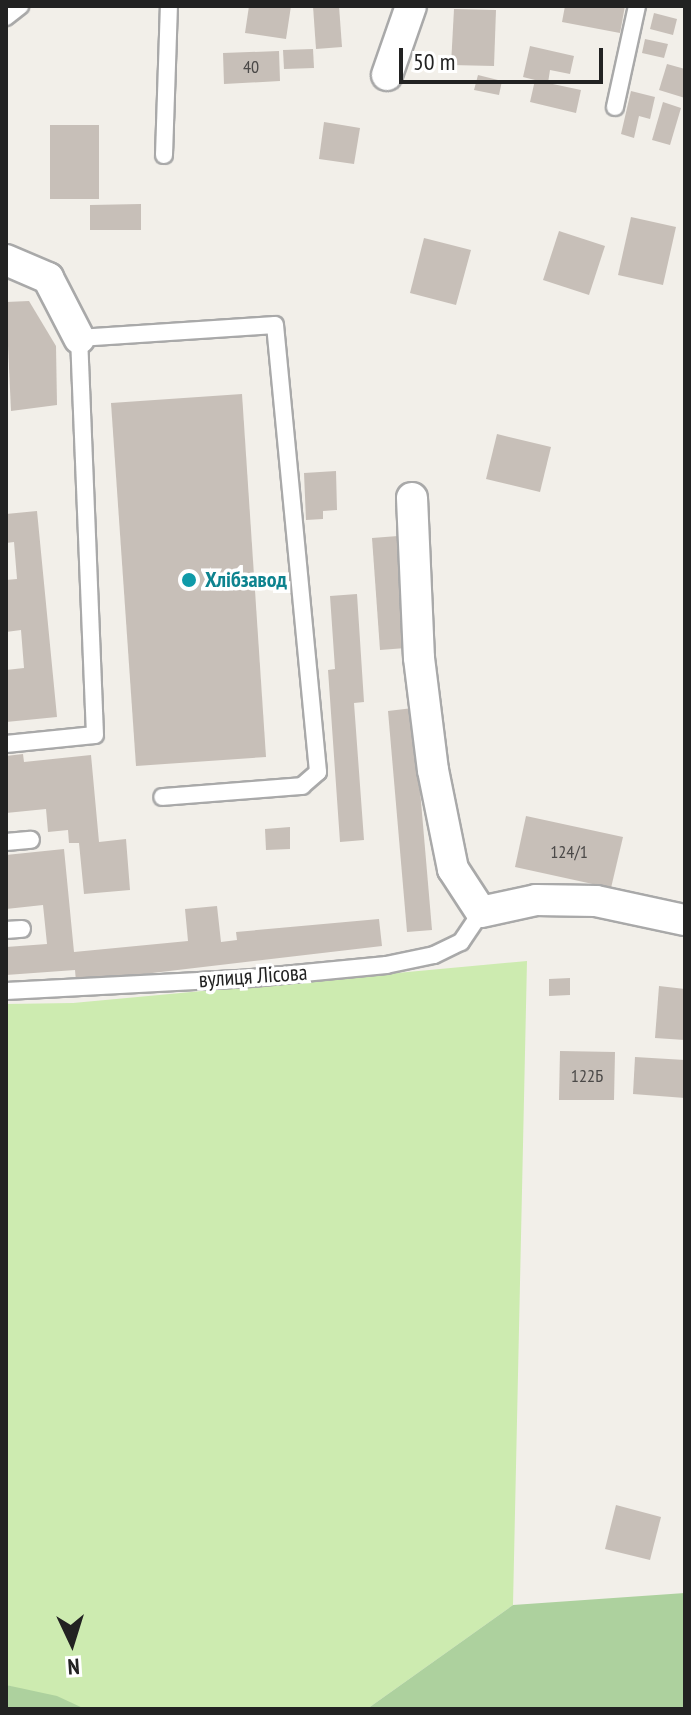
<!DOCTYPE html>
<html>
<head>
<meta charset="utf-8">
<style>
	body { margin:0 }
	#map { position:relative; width:691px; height:1715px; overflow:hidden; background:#f2efe9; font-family:"PT Sans Narrow",sans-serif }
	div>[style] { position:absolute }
	.grass>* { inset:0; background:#cdebb0 }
	.forest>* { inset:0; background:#add19e }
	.building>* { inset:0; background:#c7bfb8 }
	.roads { filter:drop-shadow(2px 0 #a9a9a9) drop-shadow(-2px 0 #a9a9a9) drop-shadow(0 2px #a9a9a9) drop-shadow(0 -2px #a9a9a9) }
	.lane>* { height:16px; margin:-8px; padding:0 8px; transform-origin:8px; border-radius:8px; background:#fff }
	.street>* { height:30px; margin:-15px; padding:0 15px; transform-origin:15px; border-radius:15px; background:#fff }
	.dots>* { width:22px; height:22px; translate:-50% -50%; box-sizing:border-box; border:4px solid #fff; border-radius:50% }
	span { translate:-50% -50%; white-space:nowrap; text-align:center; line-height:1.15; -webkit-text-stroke:7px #fff; paint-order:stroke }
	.number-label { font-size:18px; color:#4b4948 }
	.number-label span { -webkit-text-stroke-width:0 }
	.culture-label { font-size:22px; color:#0d838f; font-weight:700 }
	.left { translate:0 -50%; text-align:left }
	.street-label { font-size:22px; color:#222 }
	.frame { position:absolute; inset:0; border:8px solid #222; pointer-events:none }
	.north { position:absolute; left:32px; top:1603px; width:80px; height:80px; -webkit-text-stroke:6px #fff; paint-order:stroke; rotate:176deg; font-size:22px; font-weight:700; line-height:32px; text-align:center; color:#222 }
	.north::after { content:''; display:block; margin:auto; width:28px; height:36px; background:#222; clip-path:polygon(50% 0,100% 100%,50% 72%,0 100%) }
	.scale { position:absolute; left:399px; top:48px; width:204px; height:36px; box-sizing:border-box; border:4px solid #222; border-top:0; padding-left:10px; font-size:24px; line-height:28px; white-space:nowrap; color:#222; -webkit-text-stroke:6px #fff; paint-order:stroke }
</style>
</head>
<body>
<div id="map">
	<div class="grass">
		<i style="clip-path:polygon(527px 961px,513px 1605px,367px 1709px,85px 1709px,6px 1685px,6px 1004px,73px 1003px)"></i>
	</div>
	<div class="forest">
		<i style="clip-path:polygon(685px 1593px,685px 1709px,367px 1709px,513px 1605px)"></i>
		<i style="clip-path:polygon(6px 1685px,57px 1696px,85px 1709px,6px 1709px)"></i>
	</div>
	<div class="building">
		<i style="clip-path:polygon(249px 6px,291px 6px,286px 39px,245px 33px)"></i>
		<i style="clip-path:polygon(313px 6px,339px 6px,342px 47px,316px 49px)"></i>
		<i style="clip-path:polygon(565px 6px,625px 6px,620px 33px,562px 22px)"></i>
		<i style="clip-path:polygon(454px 9px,496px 10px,494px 66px,451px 65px)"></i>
		<i style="clip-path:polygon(654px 13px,677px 19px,673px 35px,650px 29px)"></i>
		<i style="clip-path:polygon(645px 39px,668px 44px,664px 58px,642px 53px)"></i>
		<i style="clip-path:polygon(530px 46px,574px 56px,570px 74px,550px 70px,548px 83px,581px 90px,576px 113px,530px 102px,535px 80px,523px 77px)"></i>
		<i style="clip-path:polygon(313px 49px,314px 68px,284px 69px,283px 50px)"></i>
		<i style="clip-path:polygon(279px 51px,280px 81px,224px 84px,223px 53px)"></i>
		<i style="clip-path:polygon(667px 64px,685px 69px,685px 98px,659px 90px)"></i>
		<i style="clip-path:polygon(478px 75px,502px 81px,499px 95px,474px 90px)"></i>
		<i style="clip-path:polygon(631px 91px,655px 97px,650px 119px,639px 116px,634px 138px,621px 134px)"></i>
		<i style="clip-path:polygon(663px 102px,681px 108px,670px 145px,652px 140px)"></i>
		<i style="clip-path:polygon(324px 122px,360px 128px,354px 164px,319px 159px)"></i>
		<i style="clip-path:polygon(50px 125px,99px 125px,99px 199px,50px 199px)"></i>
		<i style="clip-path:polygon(141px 204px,141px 230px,90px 230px,90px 205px)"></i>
		<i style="clip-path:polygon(631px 217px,676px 227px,663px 285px,618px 275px)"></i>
		<i style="clip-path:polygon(559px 231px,605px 246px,589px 295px,543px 280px)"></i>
		<i style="clip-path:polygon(424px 238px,471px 250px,456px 305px,410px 293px)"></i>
		<i style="clip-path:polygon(29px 301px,56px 346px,57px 405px,11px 411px,6px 302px)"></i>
		<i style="clip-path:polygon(242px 394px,266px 757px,136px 766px,111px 403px)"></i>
		<i style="clip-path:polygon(497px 434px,551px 447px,540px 492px,486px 479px)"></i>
		<i style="clip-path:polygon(336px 471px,337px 510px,323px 511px,323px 519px,306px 520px,304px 473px)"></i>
		<i style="clip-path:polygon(37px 511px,57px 717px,6px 722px,6px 670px,24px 668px,21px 630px,6px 632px,6px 580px,17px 579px,14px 542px,6px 543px,6px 514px)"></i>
		<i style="clip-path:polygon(398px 536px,406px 648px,380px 650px,372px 538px)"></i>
		<i style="clip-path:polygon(357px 594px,364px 702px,354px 703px,364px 840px,340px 842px,328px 670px,335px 669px,330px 596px)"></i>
		<i style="clip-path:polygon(413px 708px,432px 930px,407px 932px,388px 711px)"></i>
		<i style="clip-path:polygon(23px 754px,24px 762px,91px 755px,99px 842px,126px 839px,130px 890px,84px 894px,79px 843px,69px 843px,68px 830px,48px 832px,46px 809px,6px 813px,6px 756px)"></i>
		<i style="clip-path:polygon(526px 816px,623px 837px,611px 888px,515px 867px)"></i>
		<i style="clip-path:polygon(290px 827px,290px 849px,266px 850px,265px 829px)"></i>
		<i style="clip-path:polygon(64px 849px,74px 952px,188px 941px,185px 909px,217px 906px,221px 942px,237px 940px,236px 932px,379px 919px,382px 946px,76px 982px,75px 970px,6px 975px,6px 947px,47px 944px,43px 905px,6px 909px,6px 855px)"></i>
		<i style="clip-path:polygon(570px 978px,570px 995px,549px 996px,549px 979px)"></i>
		<i style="clip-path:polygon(659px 986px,685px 989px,685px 1040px,655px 1038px)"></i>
		<i style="clip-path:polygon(560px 1051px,615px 1052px,614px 1100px,559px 1100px)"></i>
		<i style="clip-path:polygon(635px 1057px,685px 1060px,685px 1098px,633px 1094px)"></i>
		<i style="clip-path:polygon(616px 1505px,661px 1517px,650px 1560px,605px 1549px)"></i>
	</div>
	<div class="roads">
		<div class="lane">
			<i style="left:6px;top:17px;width:18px;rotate:-38deg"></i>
			<i style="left:615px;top:107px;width:103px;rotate:-77.7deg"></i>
			<i style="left:164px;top:155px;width:149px;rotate:-88.1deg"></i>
			<i style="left:6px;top:744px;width:89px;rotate:-5.8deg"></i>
			<i style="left:95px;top:735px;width:397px;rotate:-92.3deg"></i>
			<i style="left:79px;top:338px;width:196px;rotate:-3.8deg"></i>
			<i style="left:275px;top:325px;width:449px;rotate:84.5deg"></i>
			<i style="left:318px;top:772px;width:21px;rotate:139deg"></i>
			<i style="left:302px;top:786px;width:140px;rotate:175.5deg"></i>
			<i style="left:6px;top:842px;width:25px;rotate:-5deg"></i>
			<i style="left:6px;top:930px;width:16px;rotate:-4deg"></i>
			<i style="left:6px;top:991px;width:246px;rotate:-3deg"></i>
			<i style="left:252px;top:978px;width:135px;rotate:-5.5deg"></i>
			<i style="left:386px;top:965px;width:49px;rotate:-11.8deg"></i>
			<i style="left:434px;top:955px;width:30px;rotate:-26deg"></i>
			<i style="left:461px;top:942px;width:36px;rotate:-56deg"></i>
		</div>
		<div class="street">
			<i style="left:387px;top:75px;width:73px;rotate:-70.8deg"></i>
			<i style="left:6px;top:260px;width:46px;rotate:23.2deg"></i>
			<i style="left:48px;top:278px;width:68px;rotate:62.7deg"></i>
			<i style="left:412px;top:498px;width:160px;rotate:87.5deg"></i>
			<i style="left:419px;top:658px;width:113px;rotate:82.9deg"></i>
			<i style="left:433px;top:770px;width:101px;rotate:78.6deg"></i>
			<i style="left:453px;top:869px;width:51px;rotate:56.9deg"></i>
			<i style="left:481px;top:912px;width:56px;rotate:-12.3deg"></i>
			<i style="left:536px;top:900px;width:60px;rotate:1deg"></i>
			<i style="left:596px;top:901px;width:91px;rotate:12.1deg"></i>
		</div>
	</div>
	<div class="dots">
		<i style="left:189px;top:580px;background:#0f9aa8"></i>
	</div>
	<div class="number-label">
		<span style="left:251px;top:67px">40</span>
		<span style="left:569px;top:852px">124/1</span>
		<span style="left:587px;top:1076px">122Б</span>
	</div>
	<div class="culture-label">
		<span class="left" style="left:205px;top:580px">Хлібзавод</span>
	</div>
	<div class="street-label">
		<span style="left:253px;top:976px;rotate:-4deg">вулиця Лісова</span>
	</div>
	<div class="frame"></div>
	<div class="north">N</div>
	<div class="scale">50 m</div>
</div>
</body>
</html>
